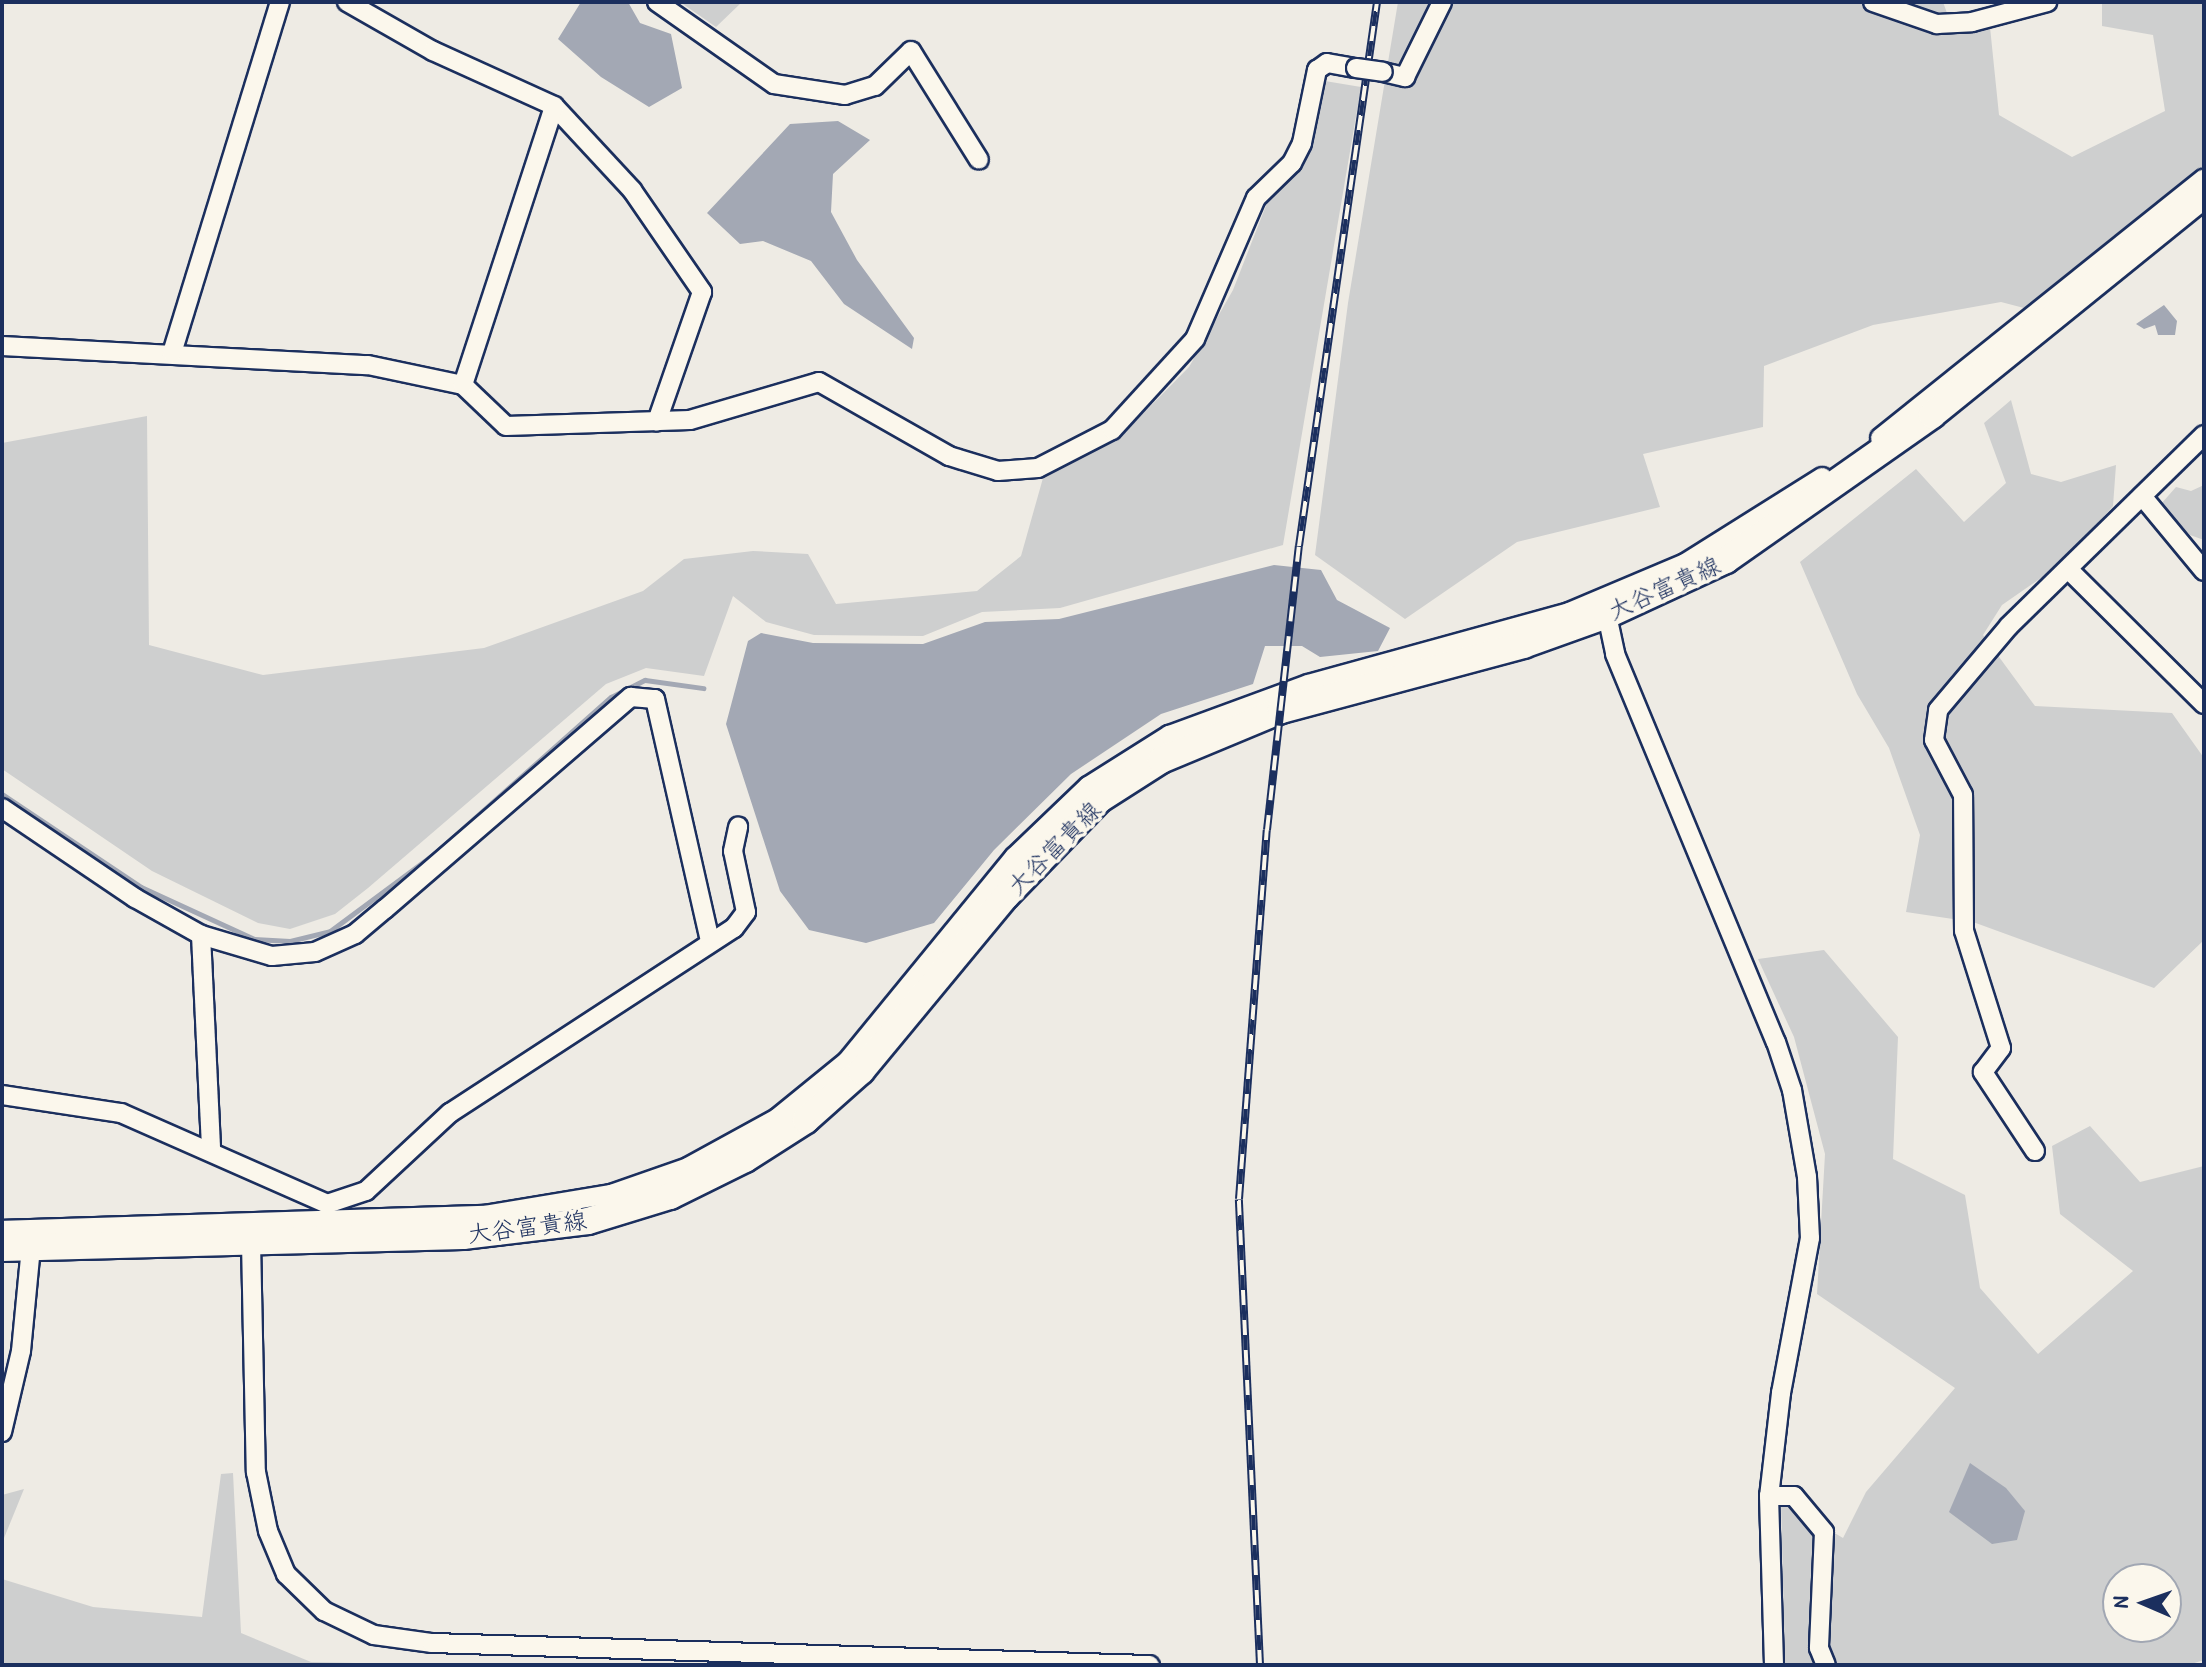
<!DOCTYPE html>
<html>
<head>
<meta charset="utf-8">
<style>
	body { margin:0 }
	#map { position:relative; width:2206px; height:1667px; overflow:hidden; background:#eeebe4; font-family:"Patrick Hand","Klee One",sans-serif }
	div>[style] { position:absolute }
	.green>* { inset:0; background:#cecfcf }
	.water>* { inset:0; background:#a3a8b4 }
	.stream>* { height:5px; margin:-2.5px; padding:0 2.5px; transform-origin:2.5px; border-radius:2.5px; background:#a3a8b4 }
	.roads { filter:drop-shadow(2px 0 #1b2f5e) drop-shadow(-2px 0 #1b2f5e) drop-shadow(0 2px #1b2f5e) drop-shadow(0 -2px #1b2f5e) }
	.street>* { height:18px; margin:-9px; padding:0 9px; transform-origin:9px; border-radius:9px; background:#fbf7ec }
	.secondary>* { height:26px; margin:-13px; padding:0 13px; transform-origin:13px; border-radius:13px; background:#fbf7ec }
	.rail>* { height:8px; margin-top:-4px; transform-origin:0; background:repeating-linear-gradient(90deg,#fbf7ec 0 15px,#1b2f5e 0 30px); box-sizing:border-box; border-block:2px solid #1b2f5e }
	.bridges { filter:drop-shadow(2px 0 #1b2f5e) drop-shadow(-2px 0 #1b2f5e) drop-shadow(0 2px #1b2f5e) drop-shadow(0 -2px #1b2f5e) }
	.street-bridge>* { height:18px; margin:-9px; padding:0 9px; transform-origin:9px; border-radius:9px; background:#fbf7ec }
	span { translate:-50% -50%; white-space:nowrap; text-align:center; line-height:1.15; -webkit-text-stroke:7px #fbf7ec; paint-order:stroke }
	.street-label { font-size:24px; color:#1b2f5e }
	.frame { position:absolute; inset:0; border:4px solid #1b2f5e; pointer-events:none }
	.north { position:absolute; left:2102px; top:1563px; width:80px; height:80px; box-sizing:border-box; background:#fbf7ec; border:2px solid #a1a7b3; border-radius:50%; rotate:272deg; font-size:22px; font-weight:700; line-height:32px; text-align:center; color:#1b2f5e }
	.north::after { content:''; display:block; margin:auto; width:28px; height:36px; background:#1b2f5e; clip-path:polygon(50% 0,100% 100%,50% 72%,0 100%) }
</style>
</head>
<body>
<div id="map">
	<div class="green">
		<i style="clip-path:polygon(680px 2px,742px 2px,716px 27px)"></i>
		<i style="clip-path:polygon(1398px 2px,1943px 2px,1947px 13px,1990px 27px,1999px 115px,2072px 157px,2165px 111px,2153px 35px,2102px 26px,2102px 2px,2204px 2px,2204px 168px,2024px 308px,2001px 302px,1873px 325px,1764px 366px,1763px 427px,1643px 454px,1660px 507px,1517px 542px,1405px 619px,1315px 555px,1348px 303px)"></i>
		<i style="clip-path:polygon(1325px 81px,1361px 87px,1283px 545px,1060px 608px,982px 612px,923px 636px,814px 635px,766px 622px,733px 596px,704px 676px,646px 668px,606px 684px,368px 888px,335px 914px,290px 929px,258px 923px,152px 871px,2px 769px,2px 443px,147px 416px,149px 645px,263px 675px,484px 648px,643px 591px,684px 559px,753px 551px,808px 554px,836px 604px,977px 591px,1021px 556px,1043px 478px,1122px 435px,1189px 367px,1233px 290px,1267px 203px,1304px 163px)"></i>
		<i style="clip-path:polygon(2011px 400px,2031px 474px,2061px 482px,2116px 465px,2113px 506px,2061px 564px,2002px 605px,1983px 635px,2035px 706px,2172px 713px,2204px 758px,2204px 940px,2154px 988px,1973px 922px,1906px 912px,1920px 835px,1889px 748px,1857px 694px,1800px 562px,1916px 469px,1964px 522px,2006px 483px,1984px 423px)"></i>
		<i style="clip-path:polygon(2204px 485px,2204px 540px,2190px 535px,2161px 504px,2176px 487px,2191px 491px)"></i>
		<i style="clip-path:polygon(evenodd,1824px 950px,1898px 1037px,1893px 1159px,1965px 1195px,1980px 1288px,2038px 1354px,2133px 1271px,2060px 1214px,2052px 1146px,2090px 1126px,2140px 1182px,2204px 1166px,2204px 1660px,2188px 1665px,1785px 1665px,1781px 1501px,1843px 1538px,1866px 1492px,1955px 1388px,1817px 1294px,1825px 1154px,1794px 1037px,1758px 959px,1824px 950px,2118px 1579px,2166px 1579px,2166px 1627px,2118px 1627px,2118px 1579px)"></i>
		<i style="clip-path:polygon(233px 1473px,241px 1633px,311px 1662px,446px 1665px,2px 1665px,2px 1579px,93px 1607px,202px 1617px,221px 1474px)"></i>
		<i style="clip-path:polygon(24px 1489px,2px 1543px,2px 1495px)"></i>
	</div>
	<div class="water">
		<i style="clip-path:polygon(581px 2px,628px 2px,640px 23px,671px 34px,682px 88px,649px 107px,601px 77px,558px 39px)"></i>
		<i style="clip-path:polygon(838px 121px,870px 140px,833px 174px,831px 212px,857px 260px,914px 338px,912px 349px,844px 304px,811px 261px,763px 241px,740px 244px,707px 213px,790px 124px)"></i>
		<i style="clip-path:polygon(2164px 305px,2177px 321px,2175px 335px,2158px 335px,2155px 325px,2144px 329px,2136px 324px)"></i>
		<i style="clip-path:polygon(1274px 565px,1321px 570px,1337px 600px,1390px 628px,1378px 651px,1320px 657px,1302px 646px,1265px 646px,1253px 684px,1161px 714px,1071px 774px,994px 850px,934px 923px,866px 943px,809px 930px,780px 891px,726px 724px,748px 641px,761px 633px,813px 643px,923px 644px,985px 622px,1059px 619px)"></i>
		<i style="clip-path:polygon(1970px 1463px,2006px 1488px,2025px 1511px,2017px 1540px,1992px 1544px,1949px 1512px)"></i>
	</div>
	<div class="stream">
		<i style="left:2px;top:794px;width:167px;rotate:33.8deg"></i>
		<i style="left:141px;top:887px;width:124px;rotate:24.7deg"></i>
		<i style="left:254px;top:939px;width:36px;rotate:3deg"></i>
		<i style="left:290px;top:941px;width:41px;rotate:-14deg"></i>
		<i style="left:330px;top:931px;width:131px;rotate:-36.6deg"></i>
		<i style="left:435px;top:853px;width:235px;rotate:-41.6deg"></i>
		<i style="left:611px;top:697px;width:38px;rotate:-27deg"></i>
		<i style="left:645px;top:680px;width:59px;rotate:7.9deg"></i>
	</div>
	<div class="roads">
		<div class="street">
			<i style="left:347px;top:2px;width:99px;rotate:29.7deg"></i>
			<i style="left:433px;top:51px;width:133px;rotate:24.4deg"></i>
			<i style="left:554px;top:106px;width:115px;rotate:47.1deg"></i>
			<i style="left:632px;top:190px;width:124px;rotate:55.5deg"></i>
			<i style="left:702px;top:292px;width:137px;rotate:109.2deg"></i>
			<i style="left:657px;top:2px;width:143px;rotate:35deg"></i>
			<i style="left:774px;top:84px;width:72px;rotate:8.8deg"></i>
			<i style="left:845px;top:95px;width:31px;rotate:-17deg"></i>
			<i style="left:875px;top:86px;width:50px;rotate:-44.2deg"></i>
			<i style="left:911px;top:51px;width:128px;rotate:58deg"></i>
			<i style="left:1873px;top:2px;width:68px;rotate:19deg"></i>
			<i style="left:1937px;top:24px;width:35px;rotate:-3deg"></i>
			<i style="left:1972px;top:22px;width:78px;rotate:-14.9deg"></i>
			<i style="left:1383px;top:72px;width:23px;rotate:13deg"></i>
			<i style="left:1405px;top:77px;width:84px;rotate:-63.7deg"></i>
			<i style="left:2px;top:346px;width:366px;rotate:3deg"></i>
			<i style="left:368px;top:365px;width:97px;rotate:11.9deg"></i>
			<i style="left:463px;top:385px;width:59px;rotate:43.6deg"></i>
			<i style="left:506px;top:426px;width:184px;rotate:-1.9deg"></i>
			<i style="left:690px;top:420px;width:134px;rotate:-16.4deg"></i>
			<i style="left:819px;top:382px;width:150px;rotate:29.6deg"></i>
			<i style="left:949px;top:456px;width:51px;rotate:17deg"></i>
			<i style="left:998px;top:471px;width:40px;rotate:-4.3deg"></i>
			<i style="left:1038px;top:468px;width:83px;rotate:-27.2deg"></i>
			<i style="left:1112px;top:430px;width:123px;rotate:-47.6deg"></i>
			<i style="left:1195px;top:339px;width:154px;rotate:-66.6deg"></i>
			<i style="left:1256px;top:198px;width:50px;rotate:-44.2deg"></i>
			<i style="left:1292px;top:163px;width:22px;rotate:-63deg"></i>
			<i style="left:1302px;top:143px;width:75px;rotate:-78.4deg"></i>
			<i style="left:1317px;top:70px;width:12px;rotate:-35deg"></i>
			<i style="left:1327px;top:63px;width:29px;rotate:10deg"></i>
			<i style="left:172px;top:353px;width:367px;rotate:-72.9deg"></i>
			<i style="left:463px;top:385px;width:293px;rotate:-71.9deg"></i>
			<i style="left:1880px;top:438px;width:415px;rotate:-38.7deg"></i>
			<i style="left:2142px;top:496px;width:97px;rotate:50.4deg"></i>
			<i style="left:2069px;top:570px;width:190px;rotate:44.8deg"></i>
			<i style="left:1607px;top:615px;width:40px;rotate:78deg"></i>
			<i style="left:1615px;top:654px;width:420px;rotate:67.5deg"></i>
			<i style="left:1776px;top:1042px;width:51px;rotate:71.6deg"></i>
			<i style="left:1792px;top:1090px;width:88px;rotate:80.2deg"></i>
			<i style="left:1807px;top:1177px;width:61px;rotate:87.2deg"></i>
			<i style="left:1810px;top:1238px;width:158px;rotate:100.6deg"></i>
			<i style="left:1781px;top:1393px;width:104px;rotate:96.6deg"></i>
			<i style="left:1769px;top:1496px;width:169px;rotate:88.3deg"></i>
			<i style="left:2px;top:808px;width:161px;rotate:34.1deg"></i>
			<i style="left:135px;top:898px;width:76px;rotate:29.3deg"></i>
			<i style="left:201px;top:935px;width:74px;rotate:16.5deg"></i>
			<i style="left:272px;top:956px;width:43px;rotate:-5.3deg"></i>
			<i style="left:315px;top:952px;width:44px;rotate:-24.2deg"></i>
			<i style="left:355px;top:934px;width:39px;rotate:-40deg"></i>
			<i style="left:385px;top:909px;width:325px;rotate:-40.8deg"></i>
			<i style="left:631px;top:697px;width:24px;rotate:5deg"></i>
			<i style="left:655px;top:699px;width:248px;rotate:77.2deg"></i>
			<i style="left:201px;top:935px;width:216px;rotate:87.3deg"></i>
			<i style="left:2px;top:1095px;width:120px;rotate:8.6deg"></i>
			<i style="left:121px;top:1113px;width:225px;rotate:23.8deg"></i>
			<i style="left:327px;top:1204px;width:41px;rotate:-18.4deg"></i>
			<i style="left:366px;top:1191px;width:115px;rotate:-42.9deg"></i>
			<i style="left:450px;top:1113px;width:339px;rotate:-33.1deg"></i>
			<i style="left:734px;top:928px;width:20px;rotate:-53deg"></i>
			<i style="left:746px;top:912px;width:62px;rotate:-102deg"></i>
			<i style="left:733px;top:851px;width:25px;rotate:-78deg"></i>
			<i style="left:2035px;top:1151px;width:95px;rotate:-123.4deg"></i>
			<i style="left:1983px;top:1072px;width:30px;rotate:-53deg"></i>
			<i style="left:2001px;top:1048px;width:123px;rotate:-107.5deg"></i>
			<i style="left:1964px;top:931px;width:136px;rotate:-90.4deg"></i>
			<i style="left:1963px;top:795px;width:62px;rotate:-117.8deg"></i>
			<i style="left:1934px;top:740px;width:30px;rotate:-82deg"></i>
			<i style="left:1938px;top:710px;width:110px;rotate:-49.8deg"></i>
			<i style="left:2009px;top:626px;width:273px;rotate:-44.4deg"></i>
			<i style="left:2px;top:1230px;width:483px;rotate:-1.8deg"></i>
			<i style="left:485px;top:1215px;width:128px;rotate:-9.5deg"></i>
			<i style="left:611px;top:1194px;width:82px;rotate:-19.3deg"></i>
			<i style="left:688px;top:1167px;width:102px;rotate:-28.8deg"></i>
			<i style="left:777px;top:1118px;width:90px;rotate:-39.2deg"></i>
			<i style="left:847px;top:1061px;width:264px;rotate:-50.7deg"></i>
			<i style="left:1014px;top:857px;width:103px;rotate:-43.8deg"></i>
			<i style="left:1088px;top:786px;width:96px;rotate:-32.2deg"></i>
			<i style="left:1169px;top:735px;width:148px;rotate:-20.1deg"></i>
			<i style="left:1308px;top:684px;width:271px;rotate:-15.4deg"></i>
			<i style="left:1569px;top:612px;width:126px;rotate:-22.9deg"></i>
			<i style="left:1685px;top:563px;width:162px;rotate:-32.1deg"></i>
			<i style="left:251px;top:1242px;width:230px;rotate:88.8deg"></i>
			<i style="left:256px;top:1472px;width:60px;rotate:78.5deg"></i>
			<i style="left:268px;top:1531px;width:47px;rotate:67.3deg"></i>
			<i style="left:286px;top:1574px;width:53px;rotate:44.2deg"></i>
			<i style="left:324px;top:1611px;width:55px;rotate:25.6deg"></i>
			<i style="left:374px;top:1635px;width:59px;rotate:7.9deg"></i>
			<i style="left:432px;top:1643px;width:718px;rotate:1.76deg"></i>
			<i style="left:2px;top:1432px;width:83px;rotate:-76.8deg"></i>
			<i style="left:21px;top:1351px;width:104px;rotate:-84.5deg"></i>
			<i style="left:1769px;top:1496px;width:25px"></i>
			<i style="left:1794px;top:1496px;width:47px;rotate:50.2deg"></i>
			<i style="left:1824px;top:1532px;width:116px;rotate:92.5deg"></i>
			<i style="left:1819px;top:1648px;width:18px;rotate:68deg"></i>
		</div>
		<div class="secondary">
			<i style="left:2px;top:1248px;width:461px;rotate:-1.5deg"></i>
			<i style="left:463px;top:1236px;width:126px;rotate:-6.8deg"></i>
			<i style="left:588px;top:1221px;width:86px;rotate:-17deg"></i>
			<i style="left:670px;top:1196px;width:84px;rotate:-26.3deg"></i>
			<i style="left:745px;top:1159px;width:72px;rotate:-32.6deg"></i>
			<i style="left:806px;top:1120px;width:74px;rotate:-41.7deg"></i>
			<i style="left:861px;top:1071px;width:227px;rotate:-50.4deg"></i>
			<i style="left:1006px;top:896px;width:135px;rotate:-45.9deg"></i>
			<i style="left:1100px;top:799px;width:72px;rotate:-32.6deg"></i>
			<i style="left:1161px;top:760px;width:130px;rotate:-22.6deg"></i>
			<i style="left:1281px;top:710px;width:251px;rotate:-15deg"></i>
			<i style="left:1523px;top:645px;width:89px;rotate:-19.7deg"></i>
			<i style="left:1607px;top:615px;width:131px;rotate:-24.8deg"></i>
			<i style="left:1726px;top:560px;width:252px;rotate:-35.1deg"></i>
			<i style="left:1932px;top:415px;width:350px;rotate:-39deg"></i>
		</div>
	</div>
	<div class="rail">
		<i style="left:1260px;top:1665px;width:466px;rotate:-92.6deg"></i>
		<i style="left:1239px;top:1199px;width:370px;rotate:-85.7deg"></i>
		<i style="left:1267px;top:830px;width:286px;rotate:-83.6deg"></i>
		<i style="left:1299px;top:546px;width:550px;rotate:-81.84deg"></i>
	</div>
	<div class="bridges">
		<div class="street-bridge">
			<i style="left:1356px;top:68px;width:27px;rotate:8deg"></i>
		</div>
	</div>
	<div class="street-label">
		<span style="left:1664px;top:588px;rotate:-24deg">大谷富貴線</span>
		<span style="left:1054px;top:848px;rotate:-45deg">大谷富貴線</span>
		<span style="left:527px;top:1227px;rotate:-7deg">大谷富貴線</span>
	</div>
	<div class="frame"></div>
	<div class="north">N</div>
</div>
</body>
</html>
